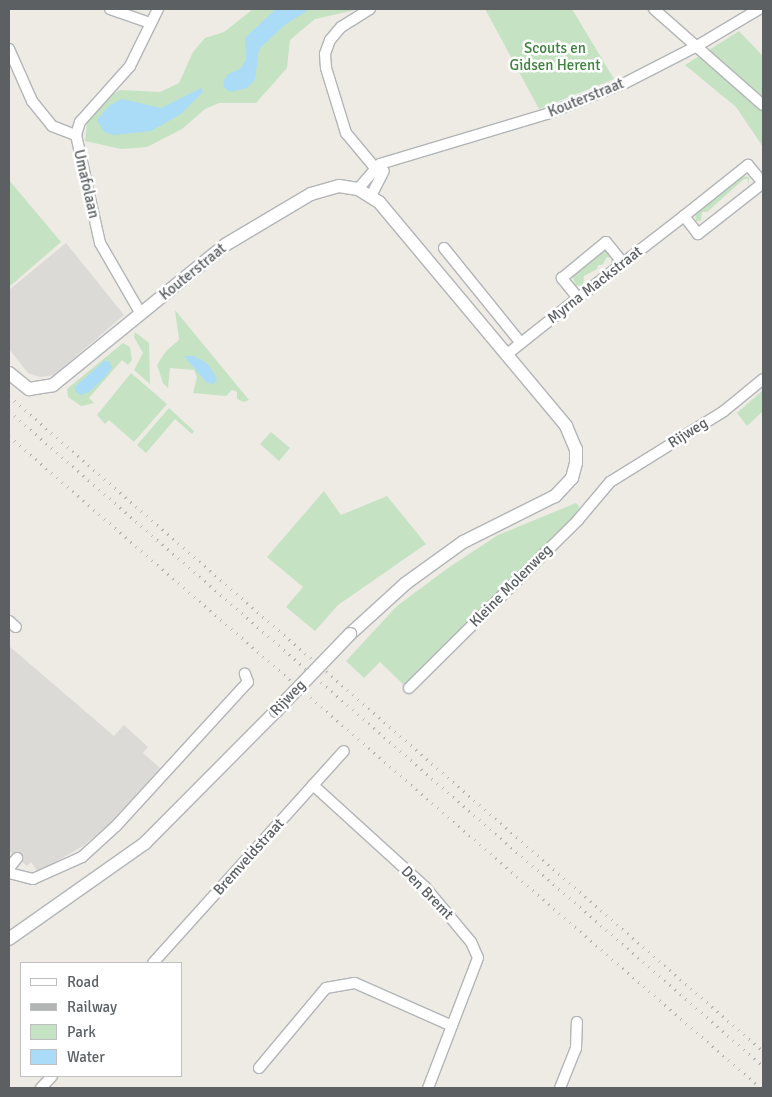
<!DOCTYPE html>
<html>
<head>
<meta charset="utf-8">
<style>
	body { margin:0 }
	#map { position:relative; width:772px; height:1097px; overflow:hidden; background:#edebe4; font-family:Signika,sans-serif }
	div>[style] { position:absolute }
	.industrial>* { inset:0; background:#dcdad6 }
	.green>* { inset:0; background:#c5e3c3 }
	.water>* { inset:0; background:#aadbf7 }
	.roads { filter:drop-shadow(1px 0 #b2b5b8) drop-shadow(-1px 0 #b2b5b8) drop-shadow(0 1px #b2b5b8) drop-shadow(0 -1px #b2b5b8) }
	.minor>* { height:10px; margin:-5px; padding:0 5px; transform-origin:5px; border-radius:5px; background:#fff }
	.tertiary>* { height:12px; margin:-6px; padding:0 6px; transform-origin:6px; border-radius:6px; background:#fff }
	.rail>* { height:3px; margin-top:-1.5px; transform-origin:0; background:repeating-linear-gradient(90deg,#b2b3b3 0 1px,transparent 0 7px) }
	.bridges { filter:drop-shadow(1px 0 #b2b5b8) drop-shadow(-1px 0 #b2b5b8) drop-shadow(0 1px #b2b5b8) drop-shadow(0 -1px #b2b5b8) }
	.tertiary-bridge>* { height:12px; margin:-6px; padding:0 6px; transform-origin:6px; border-radius:6px; background:#fff }
	span { translate:-50% -50%; white-space:nowrap; text-align:center; line-height:1.15; -webkit-text-stroke:5px #fff; paint-order:stroke }
	.park-label { font-size:15px; color:#3e823d }
	.street-label { font-size:15px; color:#5c6063 }
	.frame { position:absolute; inset:0; border:10px solid #5c6063; pointer-events:none }
	.legend { position:absolute; left:20px; top:962px; width:162px; height:115px; box-sizing:border-box; background:#fff; border:1px solid #bebfc1; margin:0; padding:6px 9px; list-style:none; font-size:15px; color:#5c6063 }
	.legend li { display:flex; align-items:center; gap:10px; height:25px }
	.legend b { width:25px; border:1px solid #bebfc1 }
</style>
</head>
<body>
<div id="map">
	<div class="industrial">
		<i style="clip-path:polygon(66px 243px,124px 315px,54px 375px,40px 377px,28px 373px,9px 349px,9px 290px)"></i>
		<i style="clip-path:polygon(9px 646px,114px 736px,124px 725px,148px 747px,143px 753px,160px 768px,110px 823px,83px 846px,38px 872px,31px 862px,27px 866px,9px 851px)"></i>
	</div>
	<div class="green">
		<i style="clip-path:polygon(253px 9px,360px 9px,315px 19px,290px 40px,287px 68px,256px 103px,219px 103px,205px 109px,182px 129px,147px 147px,121px 149px,85px 141px,87px 123px,110px 96px,120px 90px,160px 92px,179px 83px,193px 52px,205px 38px,224px 32px)"></i>
		<i style="clip-path:polygon(485px 9px,572px 9px,614px 79px,539px 109px)"></i>
		<i style="clip-path:polygon(739px 31px,763px 56px,763px 147px,736px 107px,685px 65px)"></i>
		<i style="clip-path:polygon(741px 176px,749px 177px,749px 187px,748px 179px,744px 179px,707px 212px,702px 212px,701px 221px,696px 221px,695px 212px)"></i>
		<i style="clip-path:polygon(9px 180px,61px 242px,9px 287px)"></i>
		<i style="clip-path:polygon(601px 250px,608px 250px,615px 258px,614px 264px,611px 267px,611px 258px,607px 257px,602px 265px,598px 265px,597px 269px,584px 276px,583px 285px,576px 286px,572px 275px)"></i>
		<i style="clip-path:polygon(175px 310px,249px 400px,244px 402px,237px 399px,237px 392px,232px 390px,226px 396px,193px 393px,197px 377px,194px 370px,170px 368px,168px 388px,163px 383px,157px 365px,166px 351px,179px 340px)"></i>
		<i style="clip-path:polygon(135px 332px,149px 343px,150px 384px,134px 370px,143px 353px,134px 337px)"></i>
		<i style="clip-path:polygon(123px 343px,130px 347px,132px 360px,128px 365px,122px 360px,89px 398px,94px 403px,81px 406px,68px 397px,67px 389px)"></i>
		<i style="clip-path:polygon(131px 373px,167px 404px,134px 442px,109px 420px,105px 424px,97px 415px)"></i>
		<i style="clip-path:polygon(763px 390px,763px 411px,747px 426px,737px 413px)"></i>
		<i style="clip-path:polygon(169px 408px,194px 431px,192px 434px,175px 419px,146px 453px,137px 445px)"></i>
		<i style="clip-path:polygon(271px 432px,290px 448px,279px 461px,260px 444px)"></i>
		<i style="clip-path:polygon(324px 491px,341px 515px,387px 496px,426px 544px,338px 605px,315px 631px,286px 607px,303px 587px,267px 557px)"></i>
		<i style="clip-path:polygon(576px 503px,579px 506px,577px 517px,404px 685px,380px 662px,364px 678px,346px 661px,397px 606px,448px 568px,498px 535px)"></i>
	</div>
	<div class="water">
		<i style="clip-path:polygon(276px 9px,310px 9px,286px 24px,259px 49px,255px 80px,247px 88px,230px 92px,223px 87px,224px 80px,228px 74px,240px 69px,246px 60px,245px 38px)"></i>
		<i style="clip-path:polygon(201px 88px,203px 92px,181px 114px,151px 131px,114px 135px,104px 132px,97px 120px,110px 105px,122px 99px,161px 108px)"></i>
		<i style="clip-path:polygon(184px 356px,194px 356px,208px 364px,217px 379px,214px 384px,207px 383px)"></i>
		<i style="clip-path:polygon(104px 361px,109px 361px,112px 368px,103px 379px,89px 392px,81px 395px,75px 391px,75px 387px)"></i>
	</div>
	<div class="roads">
		<div class="minor">
			<i style="left:110px;top:9px;width:42px;rotate:19.3deg"></i>
			<i style="left:370px;top:9px;width:34px;rotate:148deg"></i>
			<i style="left:341px;top:27px;width:17px;rotate:130deg"></i>
			<i style="left:330px;top:40px;width:15px;rotate:110deg"></i>
			<i style="left:325px;top:54px;width:14px;rotate:86deg"></i>
			<i style="left:326px;top:68px;width:68px;rotate:72.9deg"></i>
			<i style="left:346px;top:133px;width:55px;rotate:50.2deg"></i>
			<i style="left:654px;top:9px;width:145px;rotate:41.4deg"></i>
			<i style="left:9px;top:49px;width:57px;rotate:66.1deg"></i>
			<i style="left:32px;top:101px;width:32px;rotate:51deg"></i>
			<i style="left:52px;top:126px;width:26px;rotate:21deg"></i>
			<i style="left:358px;top:189px;width:33px;rotate:-49deg"></i>
			<i style="left:380px;top:164px;width:174px;rotate:-16.7deg"></i>
			<i style="left:547px;top:114px;width:84px;rotate:-21.7deg"></i>
			<i style="left:625px;top:83px;width:81px;rotate:-27.2deg"></i>
			<i style="left:697px;top:46px;width:72px;rotate:-30.8deg"></i>
			<i style="left:371px;top:196px;width:28px;rotate:-63deg"></i>
			<i style="left:444px;top:248px;width:122px;rotate:51deg"></i>
			<i style="left:578px;top:298px;width:26px;rotate:-129deg"></i>
			<i style="left:562px;top:278px;width:57px;rotate:-39.3deg"></i>
			<i style="left:606px;top:242px;width:27px;rotate:51deg"></i>
			<i style="left:141px;top:314px;width:82px;rotate:-120deg"></i>
			<i style="left:100px;top:243px;width:111px;rotate:-102.5deg"></i>
			<i style="left:76px;top:135px;width:14px;rotate:-73deg"></i>
			<i style="left:80px;top:122px;width:75px;rotate:-48.2deg"></i>
			<i style="left:130px;top:66px;width:64px;rotate:-63.8deg"></i>
			<i style="left:506px;top:355px;width:92px;rotate:-38.4deg"></i>
			<i style="left:578px;top:298px;width:134px;rotate:-37.7deg"></i>
			<i style="left:684px;top:216px;width:82px;rotate:-38.6deg"></i>
			<i style="left:748px;top:165px;width:23px;rotate:50deg"></i>
			<i style="left:763px;top:183px;width:83px;rotate:141.9deg"></i>
			<i style="left:698px;top:234px;width:23px;rotate:-128deg"></i>
			<i style="left:9px;top:621px;width:9px;rotate:41deg"></i>
			<i style="left:409px;top:688px;width:238px;rotate:-44.8deg"></i>
			<i style="left:578px;top:520px;width:50px;rotate:-49.9deg"></i>
			<i style="left:610px;top:482px;width:134px;rotate:-31.9deg"></i>
			<i style="left:724px;top:411px;width:50px;rotate:-39.4deg"></i>
			<i style="left:313px;top:785px;width:151px;rotate:42.3deg"></i>
			<i style="left:425px;top:887px;width:72px;rotate:50.1deg"></i>
			<i style="left:471px;top:942px;width:17px;rotate:66deg"></i>
			<i style="left:478px;top:958px;width:139px;rotate:111deg"></i>
			<i style="left:9px;top:868px;width:13px;rotate:-51deg"></i>
			<i style="left:9px;top:873px;width:25px;rotate:14deg"></i>
			<i style="left:33px;top:879px;width:54px;rotate:-24.2deg"></i>
			<i style="left:82px;top:857px;width:46px;rotate:-42.4deg"></i>
			<i style="left:116px;top:826px;width:195px;rotate:-47.5deg"></i>
			<i style="left:248px;top:682px;width:9px;rotate:-111deg"></i>
			<i style="left:153px;top:963px;width:285px;rotate:-48deg"></i>
			<i style="left:259px;top:1068px;width:104px;rotate:-50.1deg"></i>
			<i style="left:326px;top:988px;width:29px;rotate:-10deg"></i>
			<i style="left:355px;top:983px;width:106px;rotate:23.9deg"></i>
			<i style="left:41px;top:1088px;width:16px;rotate:-47deg"></i>
			<i style="left:560px;top:1088px;width:43px;rotate:-68.2deg"></i>
			<i style="left:576px;top:1048px;width:26px;rotate:-88deg"></i>
		</div>
		<div class="tertiary">
			<i style="left:9px;top:373px;width:26px;rotate:39deg"></i>
			<i style="left:29px;top:389px;width:24px;rotate:-9deg"></i>
			<i style="left:53px;top:385px;width:222px;rotate:-39.1deg"></i>
			<i style="left:225px;top:245px;width:100px;rotate:-30.7deg"></i>
			<i style="left:311px;top:194px;width:29px;rotate:-16deg"></i>
			<i style="left:339px;top:186px;width:19px;rotate:9deg"></i>
			<i style="left:358px;top:189px;width:25px;rotate:32deg"></i>
			<i style="left:379px;top:202px;width:292px;rotate:50.1deg"></i>
			<i style="left:566px;top:426px;width:25px;rotate:67deg"></i>
			<i style="left:576px;top:449px;width:14px;rotate:90deg"></i>
			<i style="left:576px;top:463px;width:16px;rotate:105deg"></i>
			<i style="left:572px;top:478px;width:25px;rotate:133deg"></i>
			<i style="left:555px;top:496px;width:103px;rotate:153.4deg"></i>
			<i style="left:463px;top:542px;width:72px;rotate:144.1deg"></i>
			<i style="left:405px;top:584px;width:74px;rotate:137.7deg"></i>
			<i style="left:9px;top:939px;width:166px;rotate:-35.2deg"></i>
			<i style="left:145px;top:843px;width:186px;rotate:-45.2deg"></i>
		</div>
	</div>
	<div class="rail">
		<i style="left:9px;top:396px;width:999px;rotate:40.98deg"></i>
		<i style="left:9px;top:411px;width:999px;rotate:40.98deg"></i>
		<i style="left:9px;top:436px;width:995px;rotate:40.93deg"></i>
	</div>
	<div class="bridges">
		<div class="tertiary-bridge">
			<i style="left:276px;top:711px;width:107px;rotate:-46.1deg"></i>
		</div>
	</div>
	<div class="park-label">
		<span style="left:555px;top:57px">Scouts en<br>Gidsen Herent</span>
	</div>
	<div class="street-label">
		<span style="left:586px;top:98px;rotate:-22deg">Kouterstraat</span>
		<span style="left:86px;top:184px;rotate:77deg">Umafolaan</span>
		<span style="left:193px;top:272px;rotate:-39deg">Kouterstraat</span>
		<span style="left:595px;top:285px;rotate:-38deg">Myrna Mackstraat</span>
		<span style="left:688px;top:433px;rotate:-32deg">Rijweg</span>
		<span style="left:511px;top:586px;rotate:-45deg">Kleine Molenweg</span>
		<span style="left:288px;top:698px;rotate:-46deg">Rijweg</span>
		<span style="left:249px;top:857px;rotate:-48deg">Bremveldstraat</span>
		<span style="left:427px;top:893px;rotate:46deg">Den Bremt</span>
	</div>
	<div class="frame"></div>
	<ul class="legend">
	<li><b style="height:6px;background:#fff"></b>Road</li>
	<li><b style="height:6px;background:#b2b3b3"></b>Railway</li>
	<li><b style="height:14px;background:#c5e3c3"></b>Park</li>
	<li><b style="height:14px;background:#aadbf7"></b>Water</li>
	</ul>
</div>
</body>
</html>
